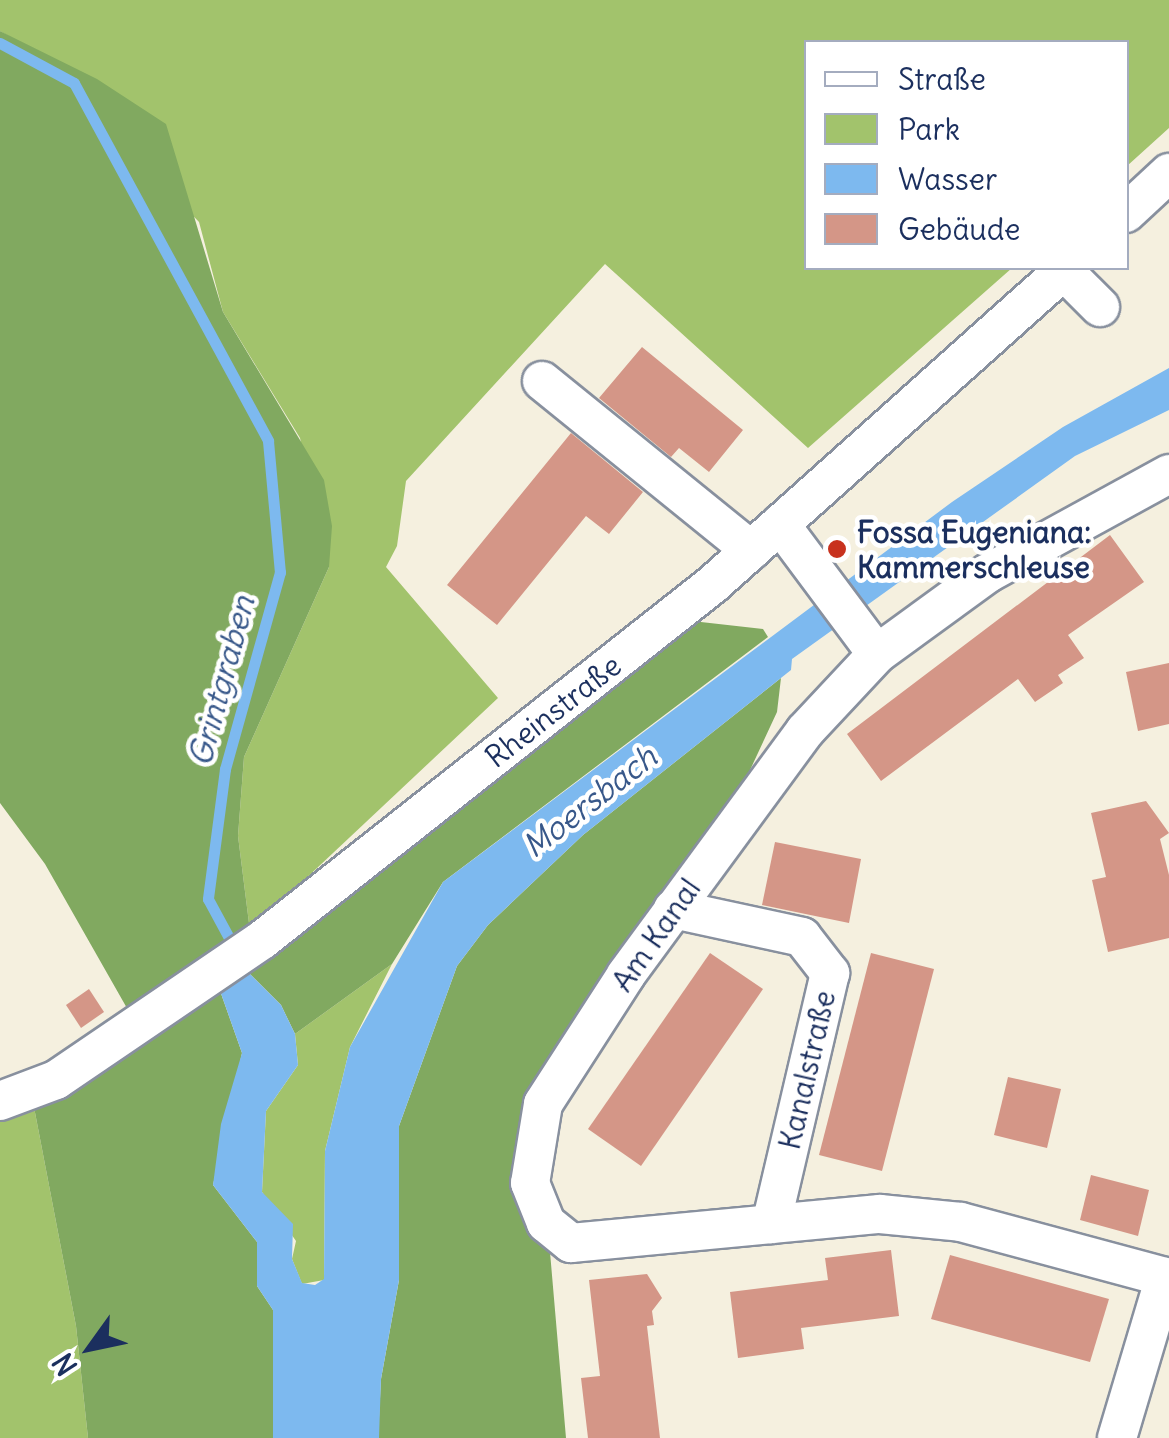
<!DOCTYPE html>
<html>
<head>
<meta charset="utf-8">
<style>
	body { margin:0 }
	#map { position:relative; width:1169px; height:1438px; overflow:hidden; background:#f5f0df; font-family:Delius,sans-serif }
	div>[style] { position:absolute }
	.green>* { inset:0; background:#a2c36c }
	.forest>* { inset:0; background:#81a960 }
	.water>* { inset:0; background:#7db9ef }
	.stream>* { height:11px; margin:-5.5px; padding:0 5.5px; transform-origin:5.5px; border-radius:5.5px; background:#7db9ef }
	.building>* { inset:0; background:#d49687 }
	.roads { filter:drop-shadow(2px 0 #88909e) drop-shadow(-2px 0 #88909e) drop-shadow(0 2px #88909e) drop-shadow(0 -2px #88909e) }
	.minor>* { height:38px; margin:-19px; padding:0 19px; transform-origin:19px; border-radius:19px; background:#fff }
	.dots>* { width:28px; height:28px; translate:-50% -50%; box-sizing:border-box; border:5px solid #fff; border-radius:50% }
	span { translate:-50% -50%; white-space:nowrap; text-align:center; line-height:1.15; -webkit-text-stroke:9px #fff; paint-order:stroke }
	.poi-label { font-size:30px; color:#1b2f5e; font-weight:700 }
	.left { translate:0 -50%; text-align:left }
	.street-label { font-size:30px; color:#1b2f5e }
	.water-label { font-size:32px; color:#38588a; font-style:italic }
	.legend { position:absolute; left:804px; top:40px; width:325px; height:230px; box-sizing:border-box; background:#fff; border:2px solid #a4acbf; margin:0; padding:12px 18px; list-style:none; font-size:30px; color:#1b2f5e }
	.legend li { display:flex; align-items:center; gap:20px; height:50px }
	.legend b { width:50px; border:2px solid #a4acbf }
	.north { position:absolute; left:40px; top:1298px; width:100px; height:100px; -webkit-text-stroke:8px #fff; paint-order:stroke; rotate:237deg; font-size:28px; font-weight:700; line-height:40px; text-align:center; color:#1b2f5e }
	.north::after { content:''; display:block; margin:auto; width:35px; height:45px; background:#1b2f5e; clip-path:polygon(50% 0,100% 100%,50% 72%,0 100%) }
</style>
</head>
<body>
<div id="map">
	<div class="green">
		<i style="clip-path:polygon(0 0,1169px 0,1169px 128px,1127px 166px,1126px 42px,806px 42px,806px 268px,1012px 268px,808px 448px,605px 264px,406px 481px,397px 546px,386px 567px,498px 698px,250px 931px,238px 836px,244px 757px,329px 567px,300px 438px,223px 312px,199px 222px,37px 53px,0 31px)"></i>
		<i style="clip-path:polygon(392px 964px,350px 1047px,325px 1151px,324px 1280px,302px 1284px,292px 1259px,296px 1241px,262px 1192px,266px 1111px,298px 1065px,295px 1034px)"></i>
		<i style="clip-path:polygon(33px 1102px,76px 1326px,88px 1438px,0 1438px,0 1110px)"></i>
	</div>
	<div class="forest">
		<i style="clip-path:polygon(0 31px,97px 79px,166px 124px,223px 312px,324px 480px,332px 526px,329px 567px,244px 757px,238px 836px,250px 931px,132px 1017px,45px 864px,0 803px)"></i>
		<i style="clip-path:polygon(692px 621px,763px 629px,768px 637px,443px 882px,392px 964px,295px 1034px,281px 1005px,243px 967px)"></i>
		<i style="clip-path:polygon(781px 678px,777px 712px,738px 796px,530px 1101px,538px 1235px,550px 1252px,566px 1438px,378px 1438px,381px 1379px,399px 1280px,399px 1126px,457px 966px,488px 925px,583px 835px)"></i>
		<i style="clip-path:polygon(218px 985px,242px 1053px,213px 1185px,257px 1242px,257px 1286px,273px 1310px,273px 1438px,88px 1438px,76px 1326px,33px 1102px)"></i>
	</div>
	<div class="water">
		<i style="clip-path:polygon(1169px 368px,1169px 410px,1075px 456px,792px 659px,791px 670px,583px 835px,488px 925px,457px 966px,399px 1126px,399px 1280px,381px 1379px,379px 1438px,273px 1438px,273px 1310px,257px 1286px,257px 1242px,213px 1185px,221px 1124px,242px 1053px,218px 985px,243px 967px,281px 1005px,295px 1034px,298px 1065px,266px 1111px,262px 1192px,293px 1224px,292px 1259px,302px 1283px,315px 1285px,324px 1279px,325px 1151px,350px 1047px,443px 882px,952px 502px,1063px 427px)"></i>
	</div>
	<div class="stream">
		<i style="left:0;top:43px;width:84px;rotate:28.4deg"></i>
		<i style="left:74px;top:83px;width:407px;rotate:61.5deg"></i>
		<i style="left:268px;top:441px;width:132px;rotate:84.8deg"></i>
		<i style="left:280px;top:572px;width:205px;rotate:105.6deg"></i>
		<i style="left:225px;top:769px;width:131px;rotate:97.5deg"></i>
		<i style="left:208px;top:899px;width:57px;rotate:61.6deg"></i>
	</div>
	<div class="building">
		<i style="clip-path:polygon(642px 347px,743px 430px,709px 472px,679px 448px,671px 457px,599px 398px)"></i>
		<i style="clip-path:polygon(571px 433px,643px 492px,609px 534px,586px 516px,497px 625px,447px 585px)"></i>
		<i style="clip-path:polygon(1110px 535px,1144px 582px,1068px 635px,1084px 658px,1058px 675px,1063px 683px,1035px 702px,1018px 679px,881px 781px,847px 734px)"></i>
		<i style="clip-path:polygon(1169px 663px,1169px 724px,1138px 731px,1126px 672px)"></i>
		<i style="clip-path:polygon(1146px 801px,1169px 833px,1160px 839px,1169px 875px,1169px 938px,1108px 952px,1092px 880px,1106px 877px,1091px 813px)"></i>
		<i style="clip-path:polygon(775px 842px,861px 859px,849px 923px,762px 905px)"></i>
		<i style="clip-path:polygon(710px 953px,763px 989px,641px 1166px,588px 1129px)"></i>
		<i style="clip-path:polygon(871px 953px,934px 969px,882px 1171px,819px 1155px)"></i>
		<i style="clip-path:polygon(89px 989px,104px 1012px,81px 1028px,66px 1005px)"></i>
		<i style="clip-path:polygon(1008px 1077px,1061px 1089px,1047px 1148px,994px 1135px)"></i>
		<i style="clip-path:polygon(1091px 1175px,1149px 1190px,1138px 1236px,1080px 1220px)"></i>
		<i style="clip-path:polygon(891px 1250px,899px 1316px,801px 1328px,804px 1349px,738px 1358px,730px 1292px,828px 1280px,825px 1258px)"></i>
		<i style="clip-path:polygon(950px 1255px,1109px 1299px,1090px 1362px,931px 1319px)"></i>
		<i style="clip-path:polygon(647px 1274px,662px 1298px,652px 1311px,654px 1325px,647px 1326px,660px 1438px,588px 1438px,581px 1378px,600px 1376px,589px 1280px)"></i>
	</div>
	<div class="roads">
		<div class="minor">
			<i style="left:1126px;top:213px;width:59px;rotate:-42.9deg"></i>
			<i style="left:1064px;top:271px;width:51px;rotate:45deg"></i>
			<i style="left:542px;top:381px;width:269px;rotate:39deg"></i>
			<i style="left:1169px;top:474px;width:206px;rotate:151.3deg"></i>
			<i style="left:988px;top:573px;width:137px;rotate:143.9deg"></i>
			<i style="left:877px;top:654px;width:105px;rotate:133.1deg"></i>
			<i style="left:805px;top:731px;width:303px;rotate:126.3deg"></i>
			<i style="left:626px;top:975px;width:153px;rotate:122.8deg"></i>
			<i style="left:543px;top:1104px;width:80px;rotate:99.3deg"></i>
			<i style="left:530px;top:1183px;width:43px;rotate:68.2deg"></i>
			<i style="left:546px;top:1223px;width:32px;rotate:39deg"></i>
			<i style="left:571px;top:1243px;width:310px;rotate:-5.4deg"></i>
			<i style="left:880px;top:1214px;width:81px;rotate:5.6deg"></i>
			<i style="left:961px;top:1222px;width:215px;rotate:15.1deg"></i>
			<i style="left:780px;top:524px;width:162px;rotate:53.3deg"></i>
			<i style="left:673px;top:909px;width:132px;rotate:12.2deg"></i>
			<i style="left:802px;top:937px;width:46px;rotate:52.1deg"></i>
			<i style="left:830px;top:973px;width:258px;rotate:103.2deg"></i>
			<i style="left:0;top:1101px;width:60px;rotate:-20.6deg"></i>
			<i style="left:56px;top:1080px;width:249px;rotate:-34.2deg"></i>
			<i style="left:262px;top:940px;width:573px;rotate:-38.27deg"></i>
			<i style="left:712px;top:585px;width:476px;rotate:-41.8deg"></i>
			<i style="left:1117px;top:1438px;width:168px;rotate:-73.4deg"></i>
		</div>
	</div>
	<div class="dots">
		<i style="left:837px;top:549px;background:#c8321e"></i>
	</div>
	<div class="poi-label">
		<span class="left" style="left:857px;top:549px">Fossa Eugeniana:<br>Kammerschleuse</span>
	</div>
	<div class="street-label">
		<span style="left:553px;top:711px;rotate:-38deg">Rheinstraße</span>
		<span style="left:656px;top:935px;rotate:-55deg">Am Kanal</span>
		<span style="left:807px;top:1070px;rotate:-77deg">Kanalstraße</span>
	</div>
	<div class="water-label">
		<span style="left:222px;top:681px;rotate:-75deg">Grintgraben</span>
		<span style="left:590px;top:802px;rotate:-38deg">Moersbach</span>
	</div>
	<ul class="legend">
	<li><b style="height:12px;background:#fff"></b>Straße</li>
	<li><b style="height:28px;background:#a2c36c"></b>Park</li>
	<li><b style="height:28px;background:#7db9ef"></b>Wasser</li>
	<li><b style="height:28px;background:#d49687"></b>Gebäude</li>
	</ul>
	<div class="north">N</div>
</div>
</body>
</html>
